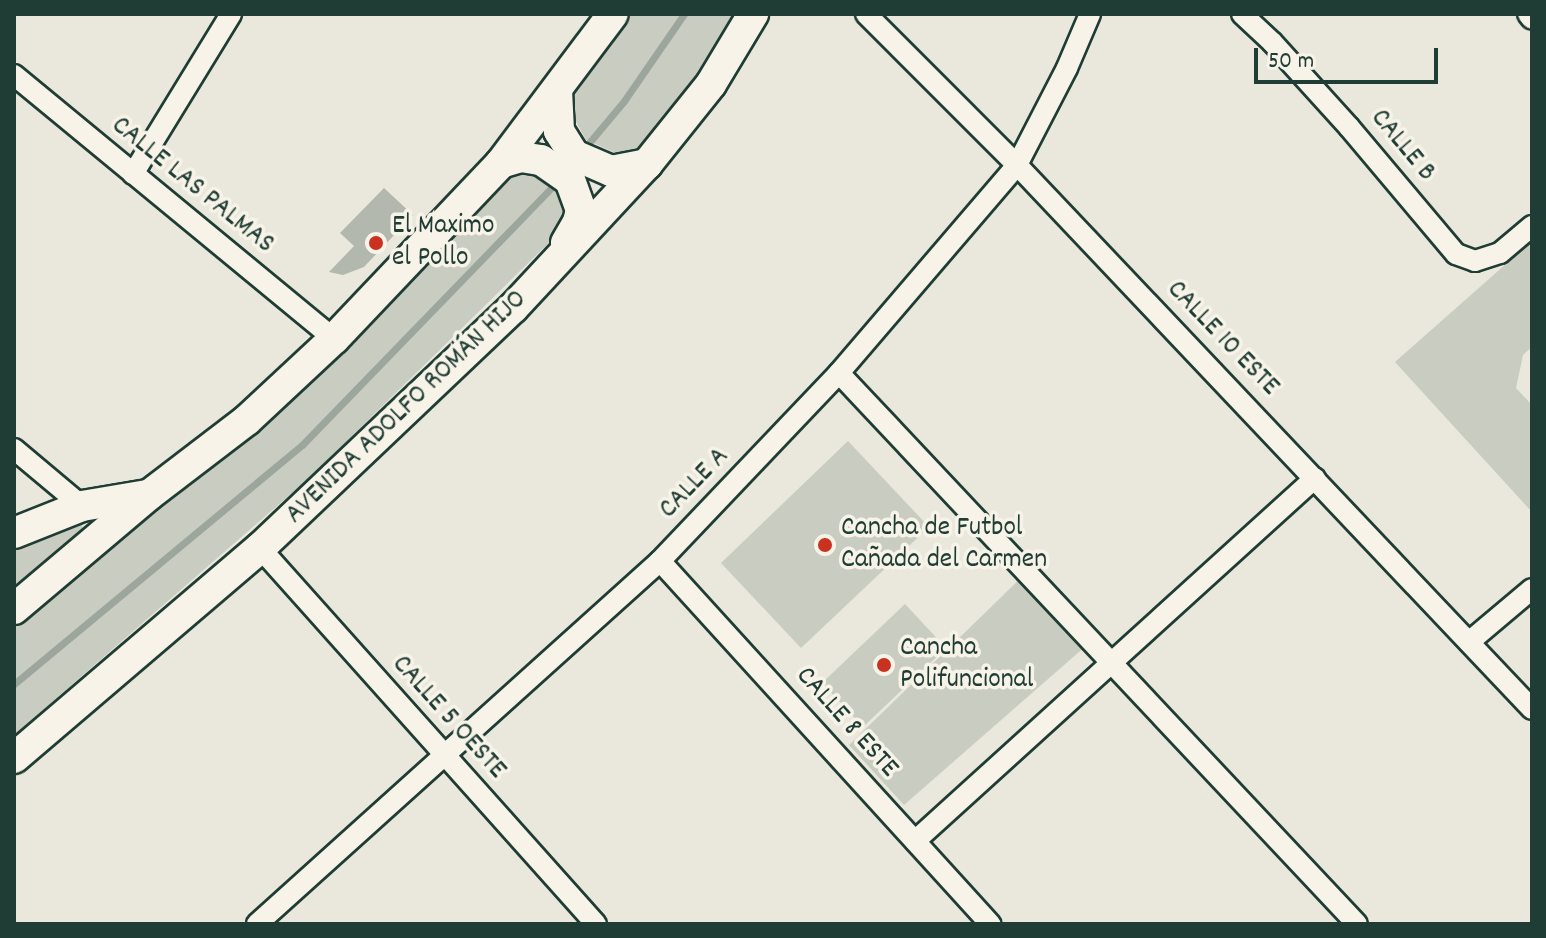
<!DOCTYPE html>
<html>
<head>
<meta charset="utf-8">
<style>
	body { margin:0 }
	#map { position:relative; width:1546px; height:938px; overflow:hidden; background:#eae8dd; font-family:Dekko,sans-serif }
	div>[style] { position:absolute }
	.green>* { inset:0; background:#c8ccc1 }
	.stream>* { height:7px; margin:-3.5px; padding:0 3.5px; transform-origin:3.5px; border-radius:3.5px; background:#9ca69c }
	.building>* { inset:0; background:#b2b8ae }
	.roads { filter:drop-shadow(2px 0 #1f3d34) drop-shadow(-2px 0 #1f3d34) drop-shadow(0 2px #1f3d34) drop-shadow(0 -2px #1f3d34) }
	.street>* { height:20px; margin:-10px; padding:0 10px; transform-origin:10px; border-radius:10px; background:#f7f3e8 }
	.secondary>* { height:30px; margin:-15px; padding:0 15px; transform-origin:15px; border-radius:15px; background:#f7f3e8 }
	.dots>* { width:22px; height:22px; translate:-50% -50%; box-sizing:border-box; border:4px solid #f7f3e8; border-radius:50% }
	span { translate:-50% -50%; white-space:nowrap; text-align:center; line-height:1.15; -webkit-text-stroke:7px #f7f3e8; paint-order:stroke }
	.street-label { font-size:28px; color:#1f3d34 }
	.poi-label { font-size:28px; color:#1f3d34 }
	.left { translate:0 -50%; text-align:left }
	.frame { position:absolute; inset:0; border:16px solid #1f3d34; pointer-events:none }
	.scale { position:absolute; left:1254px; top:48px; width:184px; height:36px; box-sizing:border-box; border:4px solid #1f3d34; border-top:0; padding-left:10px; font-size:24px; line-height:28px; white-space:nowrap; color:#1f3d34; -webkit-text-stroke:6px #f7f3e8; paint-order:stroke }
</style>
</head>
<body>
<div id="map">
	<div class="green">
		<i style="clip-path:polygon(631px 14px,737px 14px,708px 65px,636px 151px,616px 153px,586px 140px,567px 105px)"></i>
		<i style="clip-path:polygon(515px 161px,566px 185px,568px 224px,308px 479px,14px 735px,14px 609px)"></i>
		<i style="clip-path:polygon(1532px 241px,1532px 347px,1523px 355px,1516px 388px,1532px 405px,1532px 512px,1395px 362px)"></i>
		<i style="clip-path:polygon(848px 441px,929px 527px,801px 648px,721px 563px)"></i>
		<i style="clip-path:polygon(81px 518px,83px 531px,14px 590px,14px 546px)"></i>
		<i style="clip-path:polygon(1023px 576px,1087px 645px,904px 805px,849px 745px)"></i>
		<i style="clip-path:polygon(905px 604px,946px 648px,863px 727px,822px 683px)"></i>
	</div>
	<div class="stream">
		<i style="left:583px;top:150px;width:64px;rotate:-50.1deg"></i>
		<i style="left:624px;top:101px;width:106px;rotate:-55.4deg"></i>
		<i style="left:14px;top:684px;width:374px;rotate:-39.7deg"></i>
		<i style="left:302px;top:445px;width:366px;rotate:-45.9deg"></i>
	</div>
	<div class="building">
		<i style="clip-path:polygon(384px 188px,413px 215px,364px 267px,343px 275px,329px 272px,354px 246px,340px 233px)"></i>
	</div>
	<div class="roads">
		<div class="street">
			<i style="left:866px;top:14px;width:214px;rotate:45deg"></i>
			<i style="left:1017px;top:165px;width:749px;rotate:46.57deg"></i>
			<i style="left:1242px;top:14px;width:41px;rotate:43deg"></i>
			<i style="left:1272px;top:42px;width:115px;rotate:47.8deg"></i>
			<i style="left:1349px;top:127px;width:166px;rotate:49.9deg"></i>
			<i style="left:1456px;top:254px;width:20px;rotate:20deg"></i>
			<i style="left:1475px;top:261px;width:26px;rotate:-18deg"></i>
			<i style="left:1500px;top:253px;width:42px;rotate:-40.2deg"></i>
			<i style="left:1528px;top:14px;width:6px;rotate:51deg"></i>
			<i style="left:14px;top:75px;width:415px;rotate:39.5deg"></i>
			<i style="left:133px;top:174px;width:188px;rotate:-58.5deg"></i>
			<i style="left:839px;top:373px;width:756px;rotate:46.77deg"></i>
			<i style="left:14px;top:449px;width:89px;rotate:40deg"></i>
			<i style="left:260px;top:548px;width:504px;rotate:48.22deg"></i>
			<i style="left:660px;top:561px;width:491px;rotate:47.7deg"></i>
			<i style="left:1469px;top:642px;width:82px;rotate:-40.1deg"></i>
			<i style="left:915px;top:841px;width:540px;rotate:-42.22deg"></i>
			<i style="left:257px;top:924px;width:542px;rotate:-42.01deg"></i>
			<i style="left:660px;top:561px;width:260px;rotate:-46.4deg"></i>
			<i style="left:839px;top:373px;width:274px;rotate:-49.4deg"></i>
			<i style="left:1017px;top:165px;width:109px;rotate:-62.7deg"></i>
			<i style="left:1067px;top:68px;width:59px;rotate:-66.9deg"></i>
		</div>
		<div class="secondary">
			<i style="left:557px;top:90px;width:41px;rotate:87.2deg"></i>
			<i style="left:559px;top:131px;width:28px;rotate:58deg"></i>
			<i style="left:574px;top:155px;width:40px;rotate:23.4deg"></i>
			<i style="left:611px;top:171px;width:37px;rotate:-11deg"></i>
			<i style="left:501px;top:163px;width:21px;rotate:-17deg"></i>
			<i style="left:521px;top:157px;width:20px;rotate:9deg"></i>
			<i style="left:541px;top:160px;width:35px;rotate:35deg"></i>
			<i style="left:570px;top:180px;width:32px;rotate:70deg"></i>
			<i style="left:581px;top:210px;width:12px;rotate:104deg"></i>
			<i style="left:578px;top:222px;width:24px;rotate:120deg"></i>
			<i style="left:14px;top:533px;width:73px;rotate:-21.7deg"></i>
			<i style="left:82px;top:506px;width:66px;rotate:-9.6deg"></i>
			<i style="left:14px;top:609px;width:177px;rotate:-40.2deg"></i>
			<i style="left:149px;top:495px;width:123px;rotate:-37.4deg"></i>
			<i style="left:247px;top:420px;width:119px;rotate:-43deg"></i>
			<i style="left:334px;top:339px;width:243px;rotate:-46.5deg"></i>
			<i style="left:501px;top:163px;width:186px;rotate:-53.1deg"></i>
			<i style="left:14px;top:758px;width:323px;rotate:-40.5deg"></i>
			<i style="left:260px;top:548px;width:349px;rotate:-43.5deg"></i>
			<i style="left:513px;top:308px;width:197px;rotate:-47.1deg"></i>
			<i style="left:647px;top:164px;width:102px;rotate:-51.3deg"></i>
			<i style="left:711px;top:84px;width:82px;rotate:-59deg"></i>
		</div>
	</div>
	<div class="dots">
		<i style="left:376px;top:243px;background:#c8321e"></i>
		<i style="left:825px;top:545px;background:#c8321e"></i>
		<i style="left:884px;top:665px;background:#c8321e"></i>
	</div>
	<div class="street-label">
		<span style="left:1402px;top:146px;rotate:50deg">CALLE B</span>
		<span style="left:192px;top:186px;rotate:39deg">CALLE LAS PALMAS</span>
		<span style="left:1222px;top:339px;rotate:46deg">CALLE 10 ESTE</span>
		<span style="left:407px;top:408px;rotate:-44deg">AVENIDA ADOLFO ROMÁN HIJO</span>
		<span style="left:695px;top:484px;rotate:-46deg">CALLE A</span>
		<span style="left:448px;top:718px;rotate:48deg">CALLE 5 OESTE</span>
		<span style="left:846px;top:723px;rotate:48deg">CALLE 8 ESTE</span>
	</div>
	<div class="poi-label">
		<span class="left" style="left:392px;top:243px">El Maximo<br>el Pollo</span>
		<span class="left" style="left:841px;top:545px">Cancha de Futbol<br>Cañada del Carmen</span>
		<span class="left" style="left:900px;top:665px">Cancha<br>Polifuncional</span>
	</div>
	<div class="frame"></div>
	<div class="scale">50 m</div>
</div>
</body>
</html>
